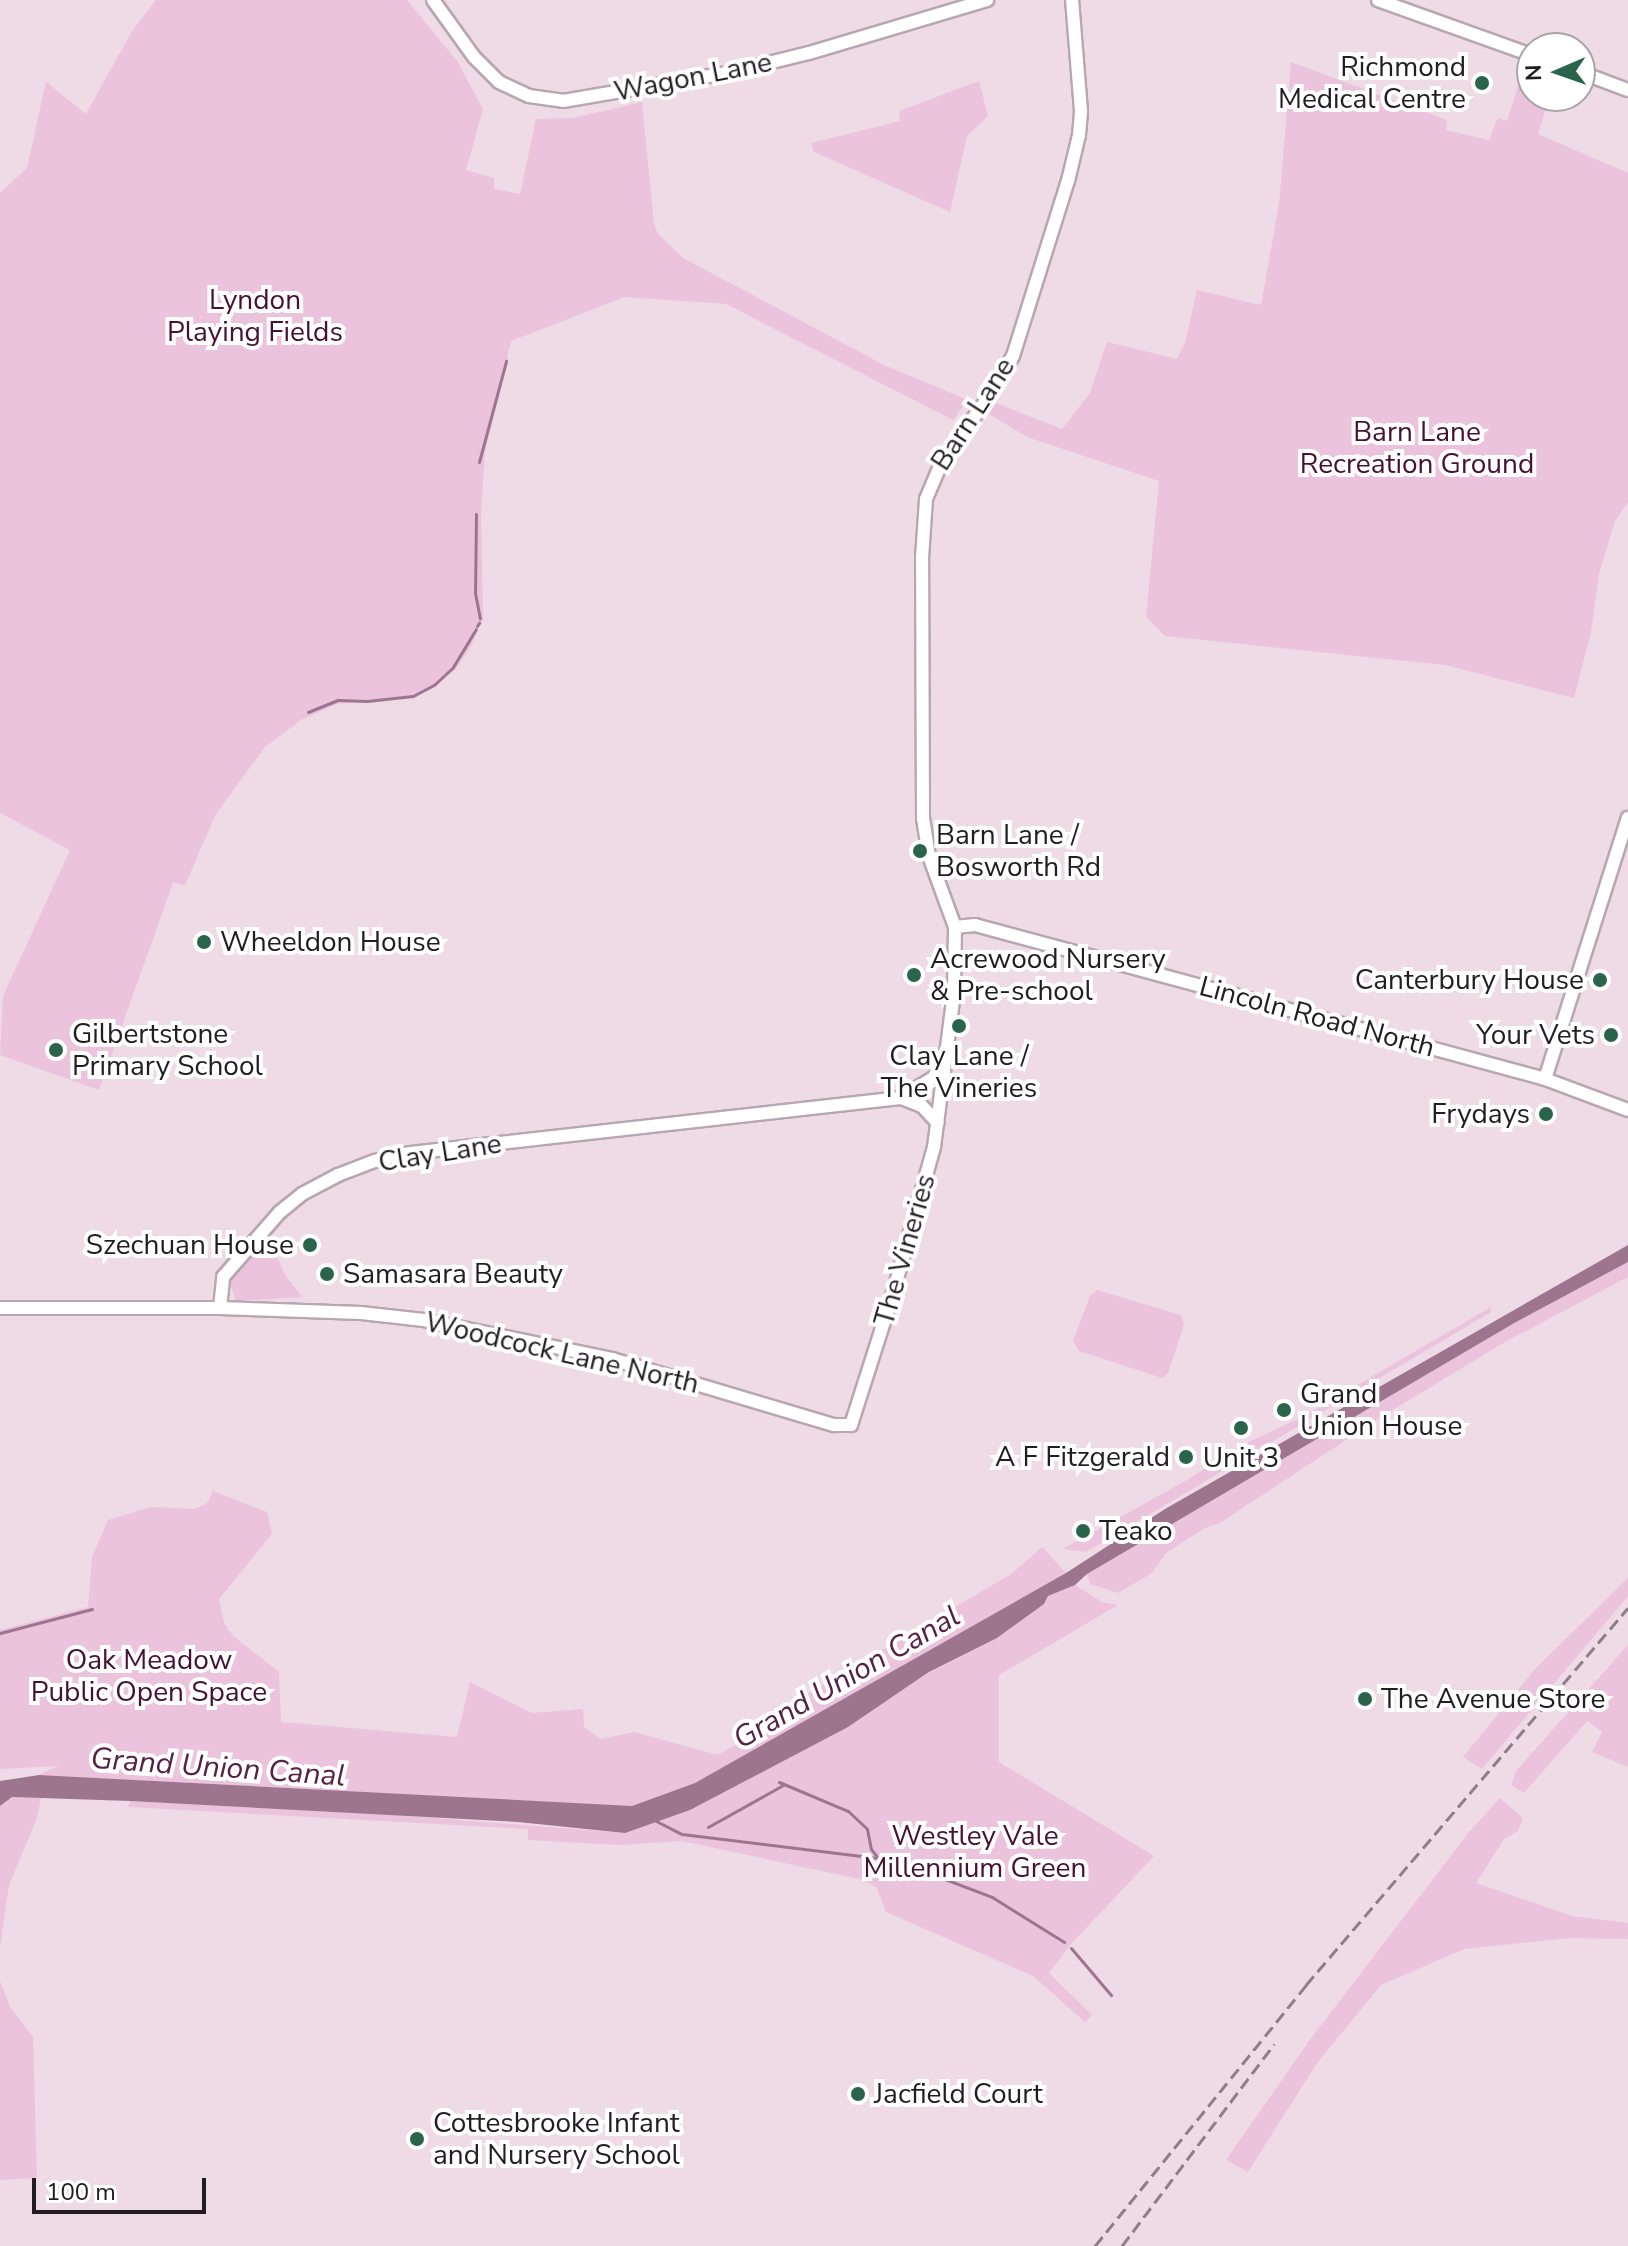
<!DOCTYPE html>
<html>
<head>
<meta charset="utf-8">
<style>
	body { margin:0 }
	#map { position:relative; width:1628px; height:2246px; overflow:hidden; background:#eedbe6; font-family:"Nunito Sans",sans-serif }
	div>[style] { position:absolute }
	.green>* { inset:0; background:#ebc3dc }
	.water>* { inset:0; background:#9e758f }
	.stream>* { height:3px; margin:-1.5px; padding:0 1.5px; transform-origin:1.5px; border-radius:1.5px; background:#9e758f }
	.roads { filter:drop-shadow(2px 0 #b8a6b1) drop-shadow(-2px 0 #b8a6b1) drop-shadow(0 2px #b8a6b1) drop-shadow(0 -2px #b8a6b1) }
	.tertiary>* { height:12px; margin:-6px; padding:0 6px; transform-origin:6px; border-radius:6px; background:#fff }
	.rail>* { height:3px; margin-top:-1.5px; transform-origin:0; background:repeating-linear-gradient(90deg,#8c7f87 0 12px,transparent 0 18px) }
	.dots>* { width:22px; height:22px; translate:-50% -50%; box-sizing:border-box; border:4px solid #fff; border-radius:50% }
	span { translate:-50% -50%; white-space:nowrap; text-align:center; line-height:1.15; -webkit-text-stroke:8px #fff; paint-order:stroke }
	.poi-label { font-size:28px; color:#231d21 }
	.right { translate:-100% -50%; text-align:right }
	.left { translate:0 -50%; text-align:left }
	.street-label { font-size:28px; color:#231d21 }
	.park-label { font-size:28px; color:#451137 }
	.water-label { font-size:30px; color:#562146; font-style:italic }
	.north { position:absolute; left:1516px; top:32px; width:80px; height:80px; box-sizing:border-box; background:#fff; border:2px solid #a7a5a6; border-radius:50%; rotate:268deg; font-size:22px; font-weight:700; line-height:32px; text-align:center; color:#231d21 }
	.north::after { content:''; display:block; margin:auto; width:28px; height:36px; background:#2a644d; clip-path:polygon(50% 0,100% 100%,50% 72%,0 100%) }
	.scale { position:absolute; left:32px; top:2178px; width:174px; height:36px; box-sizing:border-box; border:4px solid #231d21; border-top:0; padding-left:10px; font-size:24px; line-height:28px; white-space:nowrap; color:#231d21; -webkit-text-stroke:6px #fff; paint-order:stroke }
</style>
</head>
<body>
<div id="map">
	<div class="green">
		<i style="clip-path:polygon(156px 0,407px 0,457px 61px,483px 109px,466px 170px,494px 178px,494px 189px,520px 194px,536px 119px,573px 118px,642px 102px,654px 224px,658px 234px,683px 258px,884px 365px,968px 400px,953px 420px,726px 304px,625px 297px,511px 341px,485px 452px,481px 514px,483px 618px,470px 648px,455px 670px,416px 697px,337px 704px,301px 720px,265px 747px,216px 814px,185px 885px,173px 883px,99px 1090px,0 1055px,3px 996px,70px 850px,0 813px,0 193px,27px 168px,46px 82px,86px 114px,132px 31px)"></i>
		<i style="clip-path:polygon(1291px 62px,1447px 120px,1446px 130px,1489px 140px,1498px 118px,1507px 121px,1524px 68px,1532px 70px,1532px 96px,1550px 96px,1538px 134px,1628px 173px,1628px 502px,1615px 521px,1599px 574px,1591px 632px,1574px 698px,1445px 665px,1165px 636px,1146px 617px,1159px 481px,1027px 437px,989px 414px,996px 403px,1062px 429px,1090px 393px,1107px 342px,1177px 359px,1185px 343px,1197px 290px,1261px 305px,1279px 204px)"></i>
		<i style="clip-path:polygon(979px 81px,988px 116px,967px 136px,950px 212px,814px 152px,811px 143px,900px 121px,899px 111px)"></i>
		<i style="clip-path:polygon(269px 1237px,284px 1273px,302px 1297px,236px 1301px,229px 1282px)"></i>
		<i style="clip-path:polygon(1628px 1262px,1628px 1277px,1505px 1342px,1378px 1419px,1220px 1523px,1205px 1528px,1167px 1552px,1152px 1573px,1118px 1593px,1090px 1584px,1087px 1574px,1516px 1322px)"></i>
		<i style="clip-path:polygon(1097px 1290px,1181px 1315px,1184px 1325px,1168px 1373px,1162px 1378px,1079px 1351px,1073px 1341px,1090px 1296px)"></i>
		<i style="clip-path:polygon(1491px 1307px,1491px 1312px,1086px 1552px,1063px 1549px,1187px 1480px,1240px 1446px,1304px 1416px)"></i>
		<i style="clip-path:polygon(213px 1491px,267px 1512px,272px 1534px,219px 1599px,224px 1623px,233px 1636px,279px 1672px,281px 1722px,457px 1737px,470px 1682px,532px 1713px,583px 1709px,584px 1727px,601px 1739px,634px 1732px,718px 1755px,779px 1721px,783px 1708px,1011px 1574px,1042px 1547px,1066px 1573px,695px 1783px,632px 1806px,39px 1775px,58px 1766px,0 1769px,0 1630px,88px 1607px,92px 1557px,108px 1520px,151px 1507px,195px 1509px,207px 1503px)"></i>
		<i style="clip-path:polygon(1628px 1578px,1628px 1596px,1482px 1769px,1463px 1757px,1535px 1669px)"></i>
		<i style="clip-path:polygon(1075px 1585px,1102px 1602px,1118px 1605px,999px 1675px,999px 1762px,1154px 1856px,1072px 1943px,1049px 1973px,1092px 2015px,1085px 2022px,1033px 1976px,886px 1912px,877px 1888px,864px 1880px,682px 1841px,618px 1845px,528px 1840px,528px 1829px,128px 1807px,130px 1801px,395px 1815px,625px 1833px,848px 1727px,930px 1672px,997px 1638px,1044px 1604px,1048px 1596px)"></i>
		<i style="clip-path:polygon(1628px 1645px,1628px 1767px,1592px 1752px,1602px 1732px,1587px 1721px,1524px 1793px,1511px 1785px,1516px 1771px)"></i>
		<i style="clip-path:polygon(12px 1797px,41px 1798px,37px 1818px,9px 1885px,0 1947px,0 1806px)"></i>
		<i style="clip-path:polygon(1500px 1798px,1523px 1818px,1518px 1831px,1504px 1839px,1476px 1883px,1572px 1916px,1628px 1923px,1628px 1939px,1570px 1938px,1464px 1949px,1381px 1985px,1317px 2063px,1248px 2172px,1226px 2160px,1309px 2041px,1469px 1832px)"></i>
		<i style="clip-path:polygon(0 1981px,10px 2007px,33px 2037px,37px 2178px,0 2180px)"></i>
	</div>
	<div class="water">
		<i style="clip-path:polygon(1628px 1245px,1628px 1262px,1516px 1322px,1087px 1574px,1075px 1585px,1048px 1596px,1044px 1604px,997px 1638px,929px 1672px,848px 1727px,690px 1810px,625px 1833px,518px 1822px,130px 1801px,12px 1797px,0 1806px,0 1781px,39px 1775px,632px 1806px,695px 1783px,1066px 1573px,1165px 1509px)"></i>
	</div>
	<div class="stream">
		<i style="left:479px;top:462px;width:105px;rotate:-75deg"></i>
		<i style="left:476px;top:514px;width:79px;rotate:90.7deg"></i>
		<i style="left:475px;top:593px;width:26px;rotate:79deg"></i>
		<i style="left:477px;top:626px;width:4px;rotate:-56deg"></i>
		<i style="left:308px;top:712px;width:32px;rotate:-22deg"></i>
		<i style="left:338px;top:700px;width:29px;rotate:2deg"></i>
		<i style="left:367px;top:701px;width:46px;rotate:-6.2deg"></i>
		<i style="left:413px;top:696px;width:24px;rotate:-28deg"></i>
		<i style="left:434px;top:685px;width:26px;rotate:-43deg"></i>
		<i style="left:453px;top:667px;width:44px;rotate:-58.8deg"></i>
		<i style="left:0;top:1633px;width:95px;rotate:-14.6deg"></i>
		<i style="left:779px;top:1782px;width:75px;rotate:22.8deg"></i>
		<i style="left:848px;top:1811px;width:26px;rotate:43deg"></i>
		<i style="left:867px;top:1829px;width:20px;rotate:79deg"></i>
		<i style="left:871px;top:1849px;width:11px;rotate:52deg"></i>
		<i style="left:656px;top:1821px;width:29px;rotate:27deg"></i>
		<i style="left:682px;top:1834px;width:197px;rotate:7deg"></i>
		<i style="left:878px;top:1858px;width:36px;rotate:14deg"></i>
		<i style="left:913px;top:1867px;width:85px;rotate:20.8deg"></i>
		<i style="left:992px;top:1897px;width:85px;rotate:32deg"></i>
		<i style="left:708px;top:1827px;width:86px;rotate:-29.2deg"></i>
		<i style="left:1071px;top:1948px;width:62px;rotate:49.6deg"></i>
	</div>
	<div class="roads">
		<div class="tertiary">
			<i style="left:433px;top:0;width:70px;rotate:54.3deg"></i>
			<i style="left:474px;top:57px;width:35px;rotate:45deg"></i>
			<i style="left:499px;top:82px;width:33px;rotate:25deg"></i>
			<i style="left:529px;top:96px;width:34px;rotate:8deg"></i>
			<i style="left:563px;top:101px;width:171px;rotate:-9.7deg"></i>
			<i style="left:732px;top:72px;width:79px;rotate:-13.9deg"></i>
			<i style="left:809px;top:53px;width:186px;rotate:-16.6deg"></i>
			<i style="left:1378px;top:0;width:164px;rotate:19.7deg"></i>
			<i style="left:1580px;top:72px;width:51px;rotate:20.6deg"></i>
			<i style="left:955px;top:927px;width:20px;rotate:-6deg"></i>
			<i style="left:975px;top:925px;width:461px;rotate:15.1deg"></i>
			<i style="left:1420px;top:1045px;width:130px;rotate:15.2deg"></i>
			<i style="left:1545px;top:1079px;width:89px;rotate:20.5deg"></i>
			<i style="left:1545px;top:1079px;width:274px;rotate:-72.4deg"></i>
			<i style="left:901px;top:1098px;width:22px;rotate:21deg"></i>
			<i style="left:922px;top:1106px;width:23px;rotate:47deg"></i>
			<i style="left:0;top:1308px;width:220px"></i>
			<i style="left:220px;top:1308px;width:141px;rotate:2deg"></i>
			<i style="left:361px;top:1313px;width:63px;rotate:6.3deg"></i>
			<i style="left:424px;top:1320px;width:192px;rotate:11.7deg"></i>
			<i style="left:612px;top:1359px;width:232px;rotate:16.6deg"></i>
			<i style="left:834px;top:1425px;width:17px"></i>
			<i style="left:851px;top:1425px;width:139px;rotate:-72.3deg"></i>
			<i style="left:893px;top:1293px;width:152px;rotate:-74.3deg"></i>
			<i style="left:934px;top:1147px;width:156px;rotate:-82.6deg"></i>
			<i style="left:954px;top:992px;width:65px;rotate:-89.1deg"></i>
			<i style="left:955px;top:927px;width:76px;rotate:-110.1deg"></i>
			<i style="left:929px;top:856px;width:38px;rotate:-99deg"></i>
			<i style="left:923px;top:818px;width:260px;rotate:-90.2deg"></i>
			<i style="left:922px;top:558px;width:59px;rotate:-86.1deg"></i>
			<i style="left:926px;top:499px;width:39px;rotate:-67deg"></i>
			<i style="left:941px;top:463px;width:75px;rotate:-54.2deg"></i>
			<i style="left:985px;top:402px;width:54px;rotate:-58.7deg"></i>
			<i style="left:1013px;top:356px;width:183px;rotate:-72.6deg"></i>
			<i style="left:1068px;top:181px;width:47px;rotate:-76.6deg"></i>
			<i style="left:1079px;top:135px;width:24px;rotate:-85deg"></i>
			<i style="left:1081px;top:111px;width:111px;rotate:-94.6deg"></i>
			<i style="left:220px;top:1308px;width:31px;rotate:-84deg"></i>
			<i style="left:223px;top:1277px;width:86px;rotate:-48.8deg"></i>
			<i style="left:280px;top:1212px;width:28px;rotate:-39deg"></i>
			<i style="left:302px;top:1194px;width:41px;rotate:-27.8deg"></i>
			<i style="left:338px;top:1175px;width:40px;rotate:-21deg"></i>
			<i style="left:375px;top:1161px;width:36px;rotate:-13deg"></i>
			<i style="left:410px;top:1153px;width:494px;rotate:-6.4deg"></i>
			<i style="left:901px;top:1098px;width:51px;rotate:-32.1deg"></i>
		</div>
	</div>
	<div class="rail">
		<i style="left:1095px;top:2246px;width:336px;rotate:-51deg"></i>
		<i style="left:1306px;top:1985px;width:496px;rotate:-49.5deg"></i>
		<i style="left:1122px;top:2246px;width:253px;rotate:-53deg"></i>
	</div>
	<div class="dots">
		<i style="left:1482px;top:83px;background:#2a644d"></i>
		<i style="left:920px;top:851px;background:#2a644d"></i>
		<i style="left:204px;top:942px;background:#2a644d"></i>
		<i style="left:914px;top:975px;background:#2a644d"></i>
		<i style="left:1600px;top:980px;background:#2a644d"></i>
		<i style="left:959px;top:1026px;background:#2a644d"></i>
		<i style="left:1611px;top:1035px;background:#2a644d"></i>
		<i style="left:56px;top:1050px;background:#2a644d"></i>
		<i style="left:1546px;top:1114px;background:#2a644d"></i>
		<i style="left:310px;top:1245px;background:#2a644d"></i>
		<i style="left:327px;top:1274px;background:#2a644d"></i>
		<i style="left:1284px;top:1410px;background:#2a644d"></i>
		<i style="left:1241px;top:1428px;background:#2a644d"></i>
		<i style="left:1186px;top:1457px;background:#2a644d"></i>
		<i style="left:1083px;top:1531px;background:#2a644d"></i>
		<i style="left:1365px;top:1699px;background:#2a644d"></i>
		<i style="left:858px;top:2094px;background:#2a644d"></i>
		<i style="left:417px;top:2139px;background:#2a644d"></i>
	</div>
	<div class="poi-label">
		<span class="right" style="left:1466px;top:83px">Richmond<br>Medical Centre</span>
		<span class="left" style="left:936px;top:851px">Barn Lane /<br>Bosworth Rd</span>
		<span class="left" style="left:220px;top:942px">Wheeldon House</span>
		<span class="left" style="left:930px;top:975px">Acrewood Nursery<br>&amp; Pre-school</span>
		<span class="right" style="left:1584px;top:980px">Canterbury House</span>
		<span class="left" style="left:72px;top:1050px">Gilbertstone<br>Primary School</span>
		<span class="right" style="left:1595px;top:1035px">Your Vets</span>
		<span style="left:959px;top:1072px">Clay Lane /<br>The Vineries</span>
		<span class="right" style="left:1530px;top:1114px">Frydays</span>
		<span class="right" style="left:294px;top:1245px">Szechuan House</span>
		<span class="left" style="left:343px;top:1274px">Samasara Beauty</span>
		<span class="left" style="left:1300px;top:1410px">Grand<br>Union House</span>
		<span class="right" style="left:1170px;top:1457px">A F Fitzgerald</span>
		<span style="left:1241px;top:1458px">Unit 3</span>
		<span class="left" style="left:1099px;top:1531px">Teako</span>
		<span class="left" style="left:1381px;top:1699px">The Avenue Store</span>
		<span class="left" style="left:874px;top:2094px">Jacfield Court</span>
		<span class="left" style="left:433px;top:2139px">Cottesbrooke Infant<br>and Nursery School</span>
	</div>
	<div class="street-label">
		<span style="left:693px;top:77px;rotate:-11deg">Wagon Lane</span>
		<span style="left:973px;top:414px;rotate:-57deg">Barn Lane</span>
		<span style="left:1317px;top:1017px;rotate:15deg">Lincoln Road North</span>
		<span style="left:440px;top:1153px;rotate:-9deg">Clay Lane</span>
		<span style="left:905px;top:1250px;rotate:-74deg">The Vineries</span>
		<span style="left:562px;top:1353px;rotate:13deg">Woodcock Lane North</span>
	</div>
	<div class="park-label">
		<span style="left:255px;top:316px">Lyndon<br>Playing Fields</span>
		<span style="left:1417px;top:448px">Barn Lane<br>Recreation Ground</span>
		<span style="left:149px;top:1676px">Oak Meadow<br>Public Open Space</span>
		<span style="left:975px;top:1852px">Westley Vale<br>Millennium Green</span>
	</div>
	<div class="water-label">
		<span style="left:847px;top:1678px;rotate:-30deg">Grand Union Canal</span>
		<span style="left:218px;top:1768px;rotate:4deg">Grand Union Canal</span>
	</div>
	<div class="north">N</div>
	<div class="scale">100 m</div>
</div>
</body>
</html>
